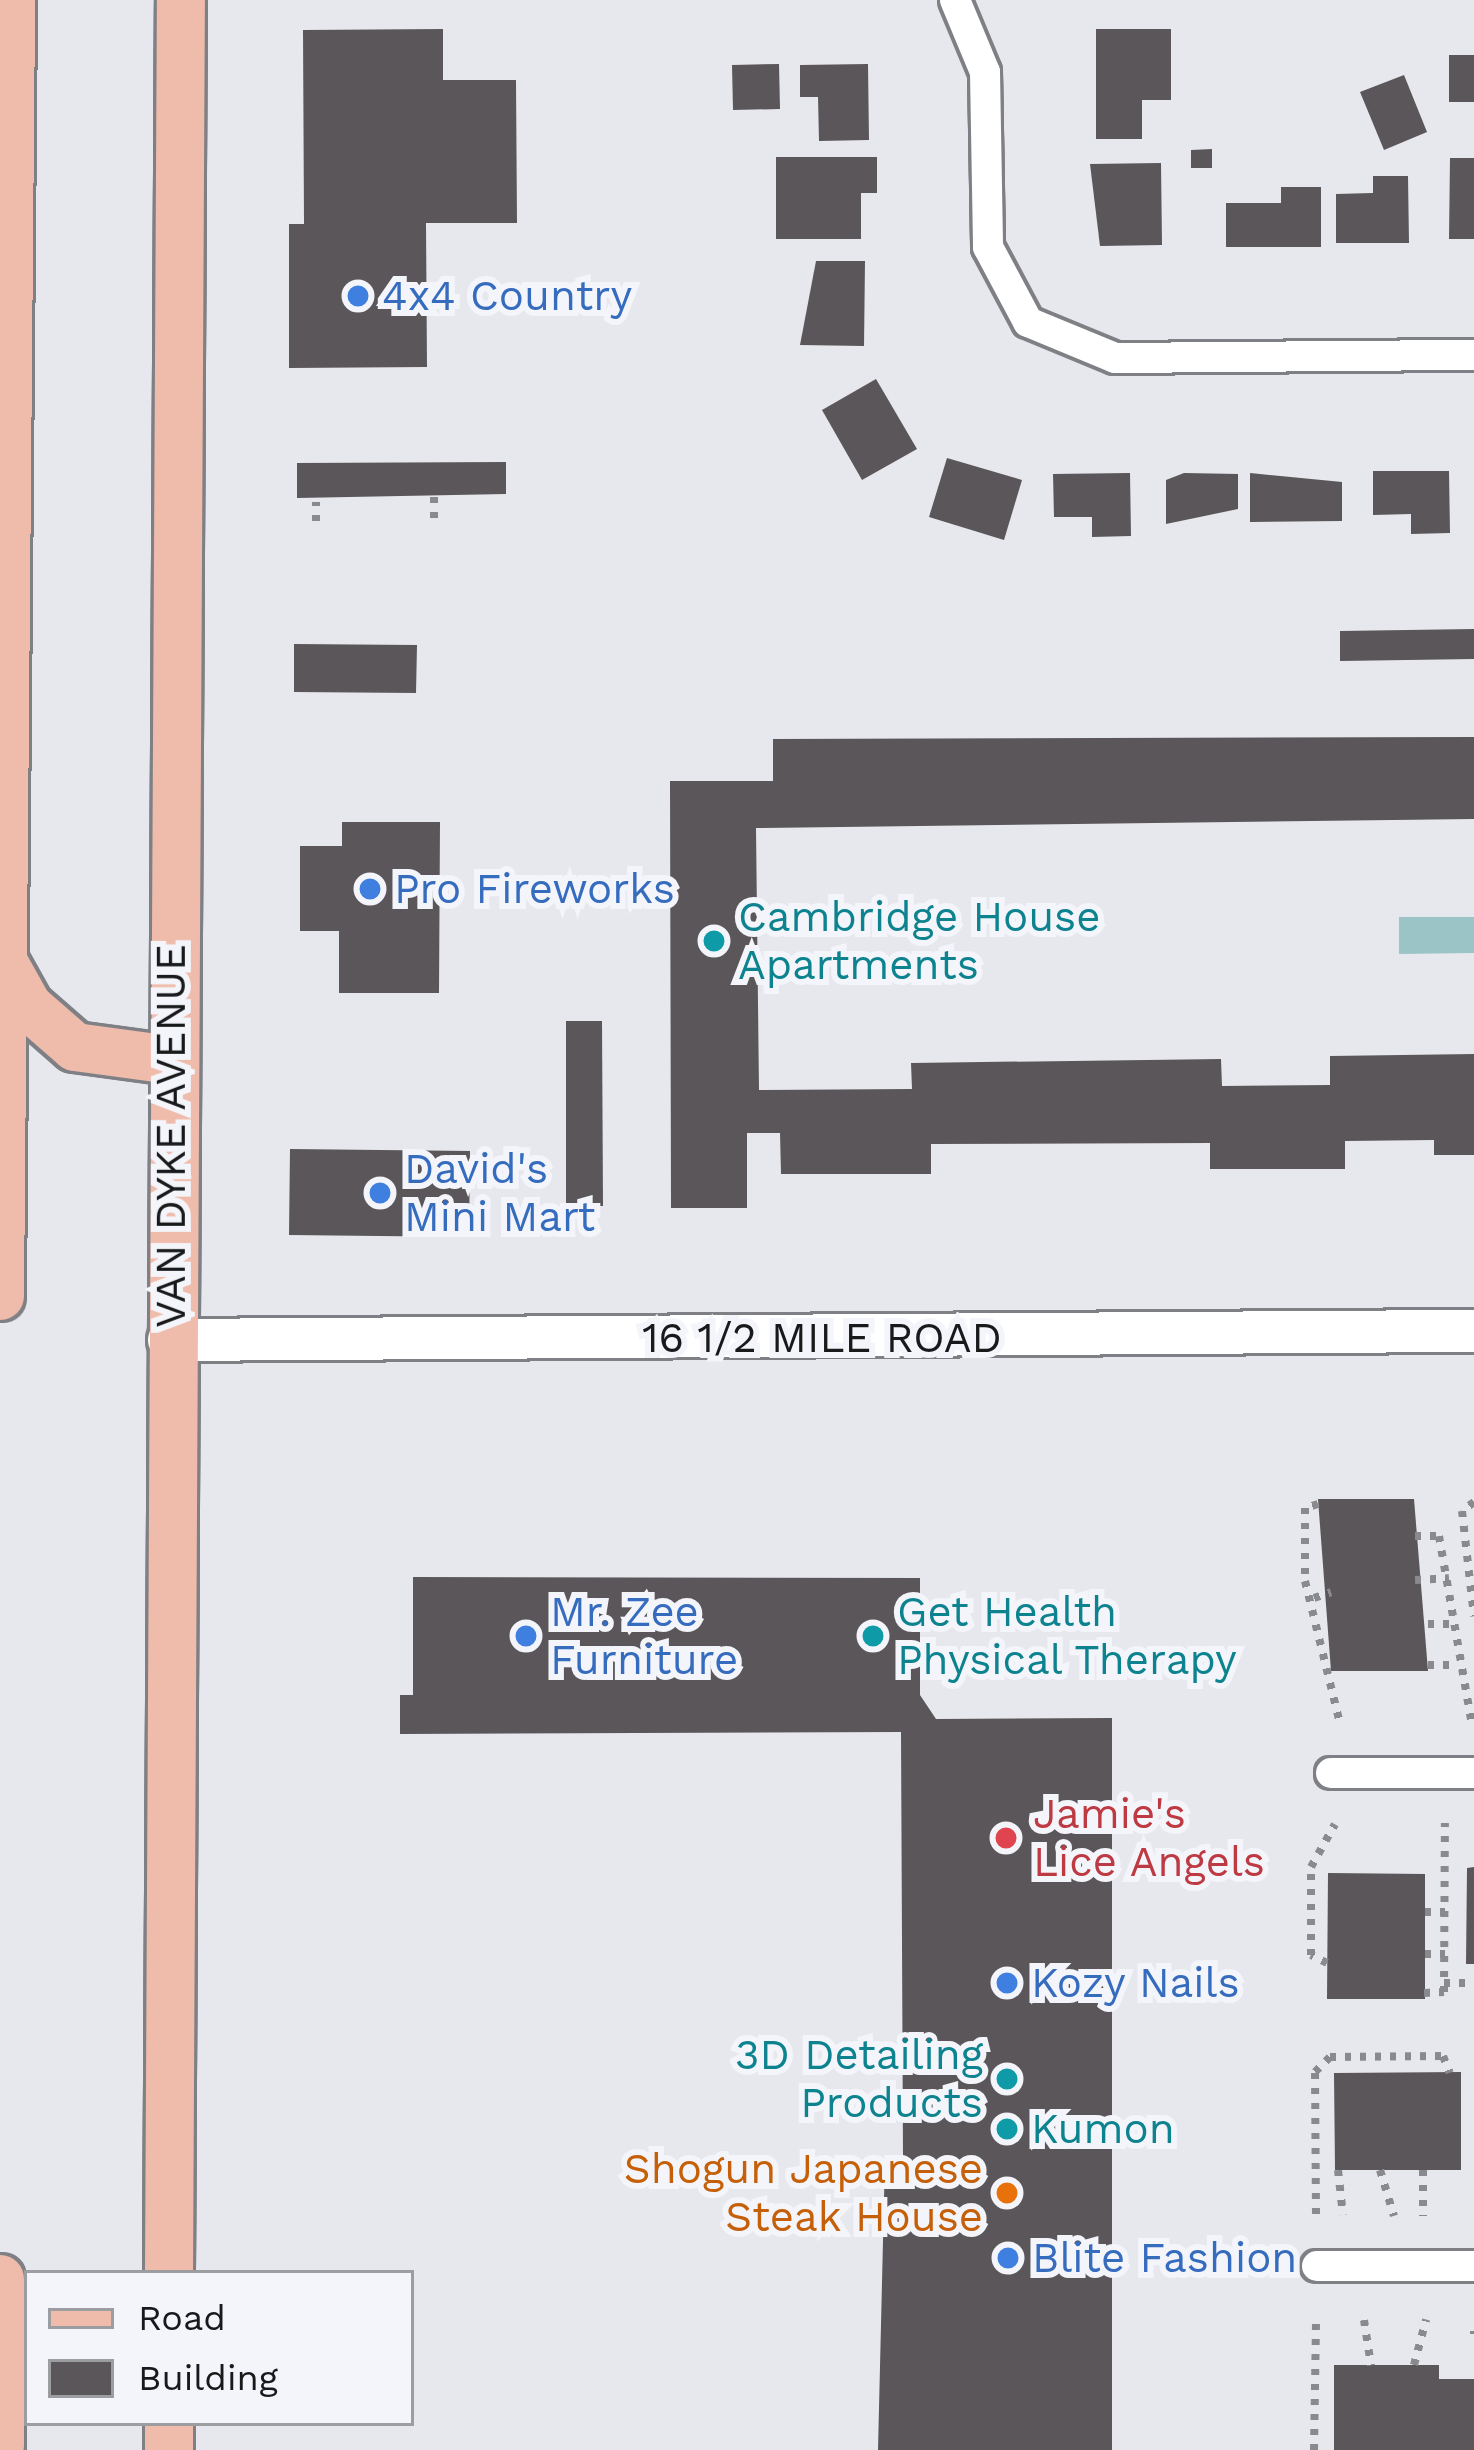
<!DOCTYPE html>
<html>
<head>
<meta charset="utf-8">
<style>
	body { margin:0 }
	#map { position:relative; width:1474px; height:2450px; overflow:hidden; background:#e7e8ed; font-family:"Work Sans",sans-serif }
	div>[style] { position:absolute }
	.water>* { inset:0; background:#9bc4c7 }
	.building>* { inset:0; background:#5a5659 }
	.path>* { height:8px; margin-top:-4px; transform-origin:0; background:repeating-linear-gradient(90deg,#898a8d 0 6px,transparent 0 15px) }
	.roads { filter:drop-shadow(3px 0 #7f8085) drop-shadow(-3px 0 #7f8085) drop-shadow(0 3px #7f8085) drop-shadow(0 -3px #7f8085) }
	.street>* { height:30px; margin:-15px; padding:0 15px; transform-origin:15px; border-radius:15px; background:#fff }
	.secondary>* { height:42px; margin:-21px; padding:0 21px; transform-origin:21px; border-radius:21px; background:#fff }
	.primary>* { height:48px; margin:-24px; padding:0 24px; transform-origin:24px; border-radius:24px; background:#efbcab }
	.dots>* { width:33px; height:33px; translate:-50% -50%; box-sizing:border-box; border:6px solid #f4f5fb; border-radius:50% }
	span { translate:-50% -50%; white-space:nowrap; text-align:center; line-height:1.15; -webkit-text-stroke:12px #f4f5fb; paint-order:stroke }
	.shop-label { font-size:42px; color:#366cbe }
	.left { translate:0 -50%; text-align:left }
	.culture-label { font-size:42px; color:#0d838f }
	.right { translate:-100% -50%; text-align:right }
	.street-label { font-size:42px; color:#18191a }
	.health-label { font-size:42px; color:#be3a42 }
	.food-label { font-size:42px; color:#c56008 }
	.legend { position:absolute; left:24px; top:2270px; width:390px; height:156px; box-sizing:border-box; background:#f4f5fb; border:3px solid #9c9da1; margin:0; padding:15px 21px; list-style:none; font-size:36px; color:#18191a }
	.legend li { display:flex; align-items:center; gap:24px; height:60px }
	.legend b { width:60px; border:3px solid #9c9da1 }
</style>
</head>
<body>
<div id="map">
	<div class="water">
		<i style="clip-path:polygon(1399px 917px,1474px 917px,1474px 953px,1399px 954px)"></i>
	</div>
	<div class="building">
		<i style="clip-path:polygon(443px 29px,443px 80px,516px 80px,517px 223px,426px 223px,427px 367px,289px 368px,289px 224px,304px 224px,303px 30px)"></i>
		<i style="clip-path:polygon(1096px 29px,1171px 29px,1171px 100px,1142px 100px,1142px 139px,1096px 139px)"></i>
		<i style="clip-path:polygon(1449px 55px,1474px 55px,1474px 102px,1449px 102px)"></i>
		<i style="clip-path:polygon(779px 64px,780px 109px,733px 110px,732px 65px)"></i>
		<i style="clip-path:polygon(868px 64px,869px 140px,819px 141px,818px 97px,800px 97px,800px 65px)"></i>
		<i style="clip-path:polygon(1404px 75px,1427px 132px,1384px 150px,1360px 92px)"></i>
		<i style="clip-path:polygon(1212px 149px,1212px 168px,1191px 168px,1191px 150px)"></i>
		<i style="clip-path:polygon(776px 157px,877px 157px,877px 193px,861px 193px,861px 239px,776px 239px)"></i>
		<i style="clip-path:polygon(1450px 158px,1474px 158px,1474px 239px,1449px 239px)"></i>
		<i style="clip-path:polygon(1161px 163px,1162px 245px,1100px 246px,1090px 164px)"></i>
		<i style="clip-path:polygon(1373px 176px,1408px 176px,1409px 243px,1336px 243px,1336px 194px,1373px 193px)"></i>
		<i style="clip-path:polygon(1281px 187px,1321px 187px,1321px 247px,1226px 247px,1226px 203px,1281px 203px)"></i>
		<i style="clip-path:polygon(816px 261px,865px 261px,864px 346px,800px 345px)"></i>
		<i style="clip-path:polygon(876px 379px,917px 449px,862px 480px,822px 410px)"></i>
		<i style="clip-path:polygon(947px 458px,1022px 480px,1004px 540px,929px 517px)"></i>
		<i style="clip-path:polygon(506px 462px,506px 494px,297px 498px,297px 463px)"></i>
		<i style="clip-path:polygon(1373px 471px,1449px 471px,1450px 533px,1411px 534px,1411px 514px,1373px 515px)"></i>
		<i style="clip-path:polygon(1130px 473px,1131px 536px,1092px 537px,1092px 517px,1054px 517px,1053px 474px)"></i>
		<i style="clip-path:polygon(1184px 473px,1238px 474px,1238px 509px,1166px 524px,1166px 480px)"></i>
		<i style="clip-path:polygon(1250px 473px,1342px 482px,1342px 521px,1250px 522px)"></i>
		<i style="clip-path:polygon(1474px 629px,1474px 659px,1340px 661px,1340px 631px)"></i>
		<i style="clip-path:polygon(294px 644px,417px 645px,416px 693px,294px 692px)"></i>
		<i style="clip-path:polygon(1474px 737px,1474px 819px,756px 828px,759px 1090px,912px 1089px,911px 1063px,1221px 1059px,1222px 1086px,1330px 1085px,1330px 1056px,1474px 1054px,1474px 1155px,1434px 1155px,1434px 1140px,1345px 1141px,1345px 1169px,1210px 1169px,1210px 1143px,931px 1144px,931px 1174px,781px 1174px,780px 1133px,747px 1133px,747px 1208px,671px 1208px,670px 781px,773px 781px,773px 739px)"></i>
		<i style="clip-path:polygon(342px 822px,440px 822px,439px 993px,339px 993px,339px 931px,300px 931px,300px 846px,342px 846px)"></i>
		<i style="clip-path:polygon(566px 1021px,602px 1021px,603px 1206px,566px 1206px)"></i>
		<i style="clip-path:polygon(290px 1149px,470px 1151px,469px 1237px,289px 1235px)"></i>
		<i style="clip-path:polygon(1318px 1499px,1414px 1499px,1428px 1671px,1331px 1671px)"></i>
		<i style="clip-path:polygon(413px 1577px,920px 1578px,920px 1695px,936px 1719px,1112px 1718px,1112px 2450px,878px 2450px,885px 2157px,903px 2157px,901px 1732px,400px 1734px,400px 1695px,413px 1695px)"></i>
		<i style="clip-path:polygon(1474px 1867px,1474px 1964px,1466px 1964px,1467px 1868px)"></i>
		<i style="clip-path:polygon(1328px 1873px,1425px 1874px,1425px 1999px,1327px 1999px)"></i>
		<i style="clip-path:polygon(1461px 2072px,1461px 2170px,1335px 2170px,1334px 2073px)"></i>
		<i style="clip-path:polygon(1334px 2365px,1439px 2365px,1439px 2379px,1474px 2379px,1474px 2450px,1334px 2450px)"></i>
	</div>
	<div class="path">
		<i style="left:434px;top:497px;width:22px;rotate:90deg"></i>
		<i style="left:316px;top:521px;width:19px;rotate:-90deg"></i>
		<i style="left:1474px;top:1502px;width:15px;rotate:143deg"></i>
		<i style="left:1462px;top:1511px;width:106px;rotate:83.5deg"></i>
		<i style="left:1318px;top:1504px;width:14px;rotate:163deg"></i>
		<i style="left:1305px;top:1508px;width:73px;rotate:90deg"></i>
		<i style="left:1305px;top:1581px;width:142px;rotate:76.2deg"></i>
		<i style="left:1415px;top:1536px;width:24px"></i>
		<i style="left:1439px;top:1536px;width:186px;rotate:80.1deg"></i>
		<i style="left:1415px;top:1580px;width:34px;rotate:-3deg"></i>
		<i style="left:1314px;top:1598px;width:18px;rotate:-19deg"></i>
		<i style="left:1428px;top:1624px;width:27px"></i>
		<i style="left:1428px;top:1665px;width:27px"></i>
		<i style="left:1425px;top:1912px;width:20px"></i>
		<i style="left:1425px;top:1954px;width:20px"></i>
		<i style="left:1327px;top:1963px;width:18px;rotate:-153deg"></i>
		<i style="left:1311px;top:1955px;width:88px;rotate:-90deg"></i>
		<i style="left:1311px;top:1867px;width:49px;rotate:-60.8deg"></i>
		<i style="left:1444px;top:1983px;width:30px"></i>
		<i style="left:1424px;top:1993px;width:20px;rotate:-3deg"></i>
		<i style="left:1444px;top:1992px;width:169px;rotate:-89.7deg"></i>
		<i style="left:1338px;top:2170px;width:45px;rotate:83.7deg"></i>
		<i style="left:1380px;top:2170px;width:48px;rotate:73.1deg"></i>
		<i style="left:1423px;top:2170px;width:46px;rotate:90deg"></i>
		<i style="left:1316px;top:2214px;width:142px;rotate:-90.4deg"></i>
		<i style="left:1315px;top:2072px;width:21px;rotate:-45deg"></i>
		<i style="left:1330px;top:2057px;width:113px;rotate:-0.5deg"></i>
		<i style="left:1443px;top:2056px;width:18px;rotate:68deg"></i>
		<i style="left:1364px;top:2320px;width:46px;rotate:81.2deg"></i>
		<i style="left:1474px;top:2331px;width:3px;rotate:90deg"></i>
		<i style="left:1414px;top:2365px;width:47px;rotate:-75.1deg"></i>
		<i style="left:1314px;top:2450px;width:130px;rotate:-89.1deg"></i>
	</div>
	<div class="roads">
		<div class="street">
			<i style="left:955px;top:0;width:78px;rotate:67.4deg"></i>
			<i style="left:985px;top:72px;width:175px;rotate:89deg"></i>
			<i style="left:988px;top:247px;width:85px;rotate:61.9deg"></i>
			<i style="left:1028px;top:322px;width:94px;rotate:22.5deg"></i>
			<i style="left:1115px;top:358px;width:359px;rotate:-0.5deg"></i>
			<i style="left:1331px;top:1773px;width:143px"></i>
			<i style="left:1317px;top:2266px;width:157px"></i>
		</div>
		<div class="secondary">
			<i style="left:169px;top:1340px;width:1305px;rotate:-0.4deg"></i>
		</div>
		<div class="primary">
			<i style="left:4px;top:963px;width:49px;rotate:60.8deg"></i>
			<i style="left:28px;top:1006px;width:62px;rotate:41.1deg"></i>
			<i style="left:75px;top:1047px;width:97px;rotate:7.7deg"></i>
			<i style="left:0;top:1296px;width:1296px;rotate:-89.51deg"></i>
			<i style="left:169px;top:2273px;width:2273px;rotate:-89.7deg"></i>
			<i style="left:0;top:2279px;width:167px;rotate:90deg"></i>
			<i style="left:169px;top:2423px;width:27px;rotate:90deg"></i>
		</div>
	</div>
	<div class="dots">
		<i style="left:358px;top:296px;background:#3f7fe0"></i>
		<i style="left:370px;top:889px;background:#3f7fe0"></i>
		<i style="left:714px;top:941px;background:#0f9aa8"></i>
		<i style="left:380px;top:1193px;background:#3f7fe0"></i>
		<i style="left:526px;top:1636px;background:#3f7fe0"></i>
		<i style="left:873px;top:1636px;background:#0f9aa8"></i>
		<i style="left:1006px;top:1838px;background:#e0444e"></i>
		<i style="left:1007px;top:1983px;background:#3f7fe0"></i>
		<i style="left:1007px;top:2079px;background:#0f9aa8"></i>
		<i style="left:1007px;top:2129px;background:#0f9aa8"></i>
		<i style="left:1007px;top:2193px;background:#e8710a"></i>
		<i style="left:1008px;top:2258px;background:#3f7fe0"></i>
	</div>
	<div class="shop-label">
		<span class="left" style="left:382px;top:296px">4x4 Country</span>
		<span class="left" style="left:394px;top:889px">Pro Fireworks</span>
		<span class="left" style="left:404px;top:1193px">David's<br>Mini Mart</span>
		<span class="left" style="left:550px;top:1636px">Mr. Zee<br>Furniture</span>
		<span class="left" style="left:1031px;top:1983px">Kozy Nails</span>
		<span class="left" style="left:1032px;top:2258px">Blite Fashion</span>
	</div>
	<div class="culture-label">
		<span class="left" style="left:738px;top:941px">Cambridge House<br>Apartments</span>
		<span class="left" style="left:897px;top:1636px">Get Health<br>Physical Therapy</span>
		<span class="right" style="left:983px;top:2079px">3D Detailing<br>Products</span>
		<span class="left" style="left:1031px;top:2129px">Kumon</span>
	</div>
	<div class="street-label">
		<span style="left:171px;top:1136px;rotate:-90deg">VAN DYKE AVENUE</span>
		<span style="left:822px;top:1338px">16 1/2 MILE ROAD</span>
	</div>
	<div class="health-label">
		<span class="left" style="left:1033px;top:1838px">Jamie's<br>Lice Angels</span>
	</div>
	<div class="food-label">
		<span class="right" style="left:983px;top:2193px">Shogun Japanese<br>Steak House</span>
	</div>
	<ul class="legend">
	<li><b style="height:15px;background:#efbcab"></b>Road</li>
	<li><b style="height:33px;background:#5a5659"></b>Building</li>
	</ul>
</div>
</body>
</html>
